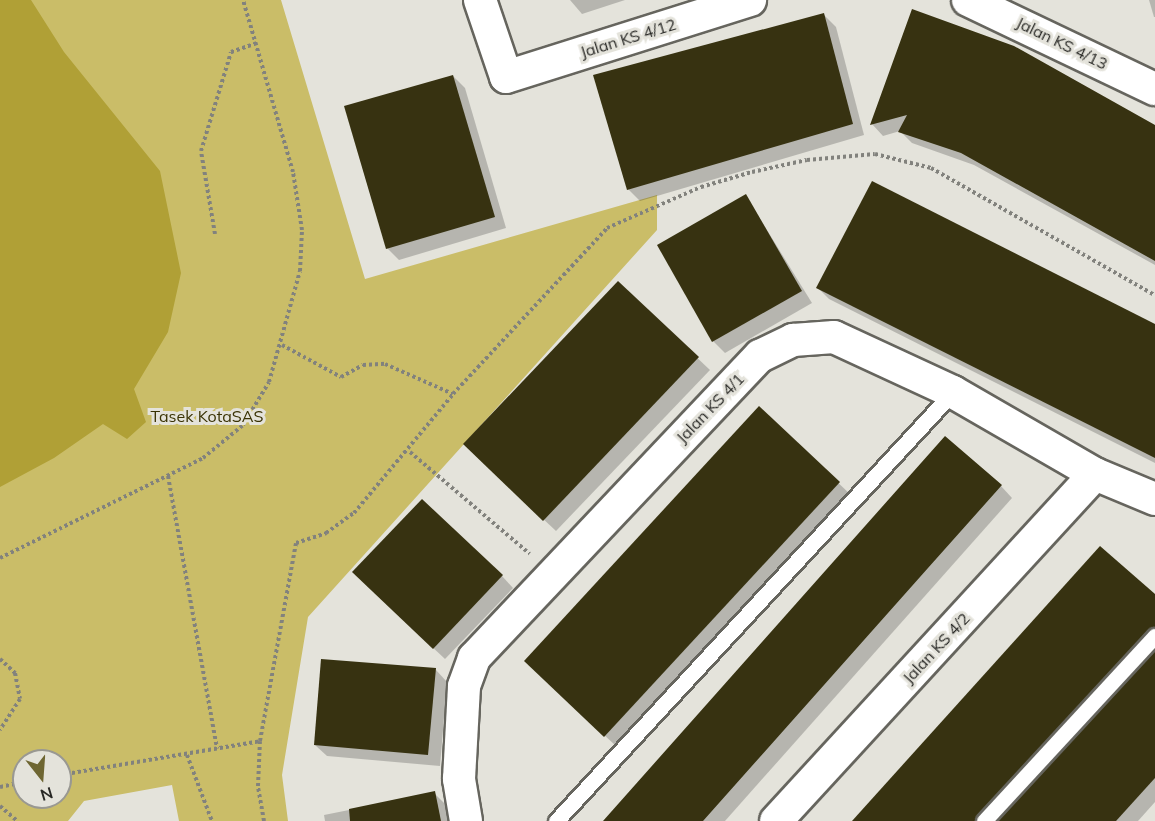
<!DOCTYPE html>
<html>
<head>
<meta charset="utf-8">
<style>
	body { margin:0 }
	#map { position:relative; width:1155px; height:821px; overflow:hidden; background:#e4e3db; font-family:Mulish,sans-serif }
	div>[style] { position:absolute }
	.green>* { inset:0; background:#cabd68 }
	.water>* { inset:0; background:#b0a036 }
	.shadow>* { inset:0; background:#0003 }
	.building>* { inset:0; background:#373211 }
	.path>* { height:4px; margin-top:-2px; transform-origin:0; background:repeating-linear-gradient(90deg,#82827d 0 3px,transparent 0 6px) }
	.roads { filter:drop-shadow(2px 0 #66655e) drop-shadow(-2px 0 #66655e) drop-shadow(0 2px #66655e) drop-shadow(0 -2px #66655e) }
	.service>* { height:15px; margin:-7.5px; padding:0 7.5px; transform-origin:7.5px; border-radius:7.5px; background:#fff }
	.minor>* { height:32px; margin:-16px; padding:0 16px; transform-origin:16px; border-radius:16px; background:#fff }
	span { translate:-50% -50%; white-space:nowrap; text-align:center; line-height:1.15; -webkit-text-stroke:6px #e4e3db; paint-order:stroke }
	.street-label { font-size:16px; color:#282825 }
	.park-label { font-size:16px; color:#393204 }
	.north { position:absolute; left:12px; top:749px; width:60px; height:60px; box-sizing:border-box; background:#e4e3db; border:2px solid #999892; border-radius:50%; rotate:163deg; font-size:16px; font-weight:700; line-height:24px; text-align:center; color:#282825 }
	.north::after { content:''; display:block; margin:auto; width:21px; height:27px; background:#6e6632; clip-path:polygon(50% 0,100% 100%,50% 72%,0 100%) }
</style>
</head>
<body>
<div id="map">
	<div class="green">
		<i style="clip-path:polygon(evenodd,0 0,281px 0,365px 279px,657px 195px,657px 230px,308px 617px,282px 775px,288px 821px,179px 821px,172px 785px,84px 801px,68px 821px,0 821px,0 0,24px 761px,60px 761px,60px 797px,24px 797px,24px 761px)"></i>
	</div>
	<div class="water">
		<i style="clip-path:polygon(0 0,31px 0,64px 52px,160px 171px,181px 273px,168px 332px,134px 389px,146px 422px,127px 439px,103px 424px,54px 458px,0 487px)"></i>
	</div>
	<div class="shadow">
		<i style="clip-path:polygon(570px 0,625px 0,582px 14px)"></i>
		<i style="clip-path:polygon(1149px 0,1155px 0,1155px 17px,1154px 17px)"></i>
		<i style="clip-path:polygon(912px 11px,1155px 126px,1155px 265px,974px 165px,912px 143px,900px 131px,883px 136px,872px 124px)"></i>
		<i style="clip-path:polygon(824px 15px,836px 27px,864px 135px,640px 201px,628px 189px)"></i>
		<i style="clip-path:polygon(453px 76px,465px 88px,506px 228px,399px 260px,387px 248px)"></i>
		<i style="clip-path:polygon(746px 196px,812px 303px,725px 353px,713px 341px)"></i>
		<i style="clip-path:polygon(618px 283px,710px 370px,556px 531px,476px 456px)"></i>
		<i style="clip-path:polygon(817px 287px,1155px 326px,1155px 463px,829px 299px)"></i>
		<i style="clip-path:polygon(759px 408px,851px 495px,617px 747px,537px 672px)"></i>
		<i style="clip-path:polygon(1001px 486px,1012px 498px,725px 821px,605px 821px)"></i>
		<i style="clip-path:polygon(502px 576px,513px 588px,445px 659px,365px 584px)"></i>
		<i style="clip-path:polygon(1155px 653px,1155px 802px,1138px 821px,999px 821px)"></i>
		<i style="clip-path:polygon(436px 670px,447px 682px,440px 766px,327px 756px,315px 745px)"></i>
		<i style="clip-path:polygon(434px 793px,446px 805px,449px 821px,325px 821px,324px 815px)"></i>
	</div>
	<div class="building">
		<i style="clip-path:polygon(912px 9px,1014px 46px,1155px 125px,1155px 261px,961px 153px,898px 132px,907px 115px,870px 125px)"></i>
		<i style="clip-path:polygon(824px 13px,853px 124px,627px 190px,593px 75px)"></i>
		<i style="clip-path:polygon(453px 75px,495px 217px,386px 249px,344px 106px)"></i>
		<i style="clip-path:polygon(872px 181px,1155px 324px,1155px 458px,816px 288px)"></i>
		<i style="clip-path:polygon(746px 194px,802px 291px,712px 342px,657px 245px)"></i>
		<i style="clip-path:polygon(618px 281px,699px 357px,543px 521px,463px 444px)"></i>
		<i style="clip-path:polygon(759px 406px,840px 482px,604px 737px,524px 661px)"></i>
		<i style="clip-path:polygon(945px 436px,1002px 485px,928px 568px,703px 821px,603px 821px)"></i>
		<i style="clip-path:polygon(422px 499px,503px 575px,433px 649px,352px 572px)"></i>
		<i style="clip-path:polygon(1100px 546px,1155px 594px,1155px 627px,975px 821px,852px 821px)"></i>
		<i style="clip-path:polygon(1155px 650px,1155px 778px,1116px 821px,997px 821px)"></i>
		<i style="clip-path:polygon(321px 659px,436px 668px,428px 755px,314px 745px)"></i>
		<i style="clip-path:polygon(435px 791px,441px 821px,350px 821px,349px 809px)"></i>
	</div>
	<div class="path">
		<i style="left:215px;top:234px;width:84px;rotate:-99.6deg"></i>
		<i style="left:201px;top:151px;width:103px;rotate:-73.1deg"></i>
		<i style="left:231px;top:52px;width:28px;rotate:-19deg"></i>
		<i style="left:282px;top:345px;width:67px;rotate:28.5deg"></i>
		<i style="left:341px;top:377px;width:25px;rotate:-29deg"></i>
		<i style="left:363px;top:365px;width:22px;rotate:-3deg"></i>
		<i style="left:385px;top:364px;width:74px;rotate:23.8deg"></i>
		<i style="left:410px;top:452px;width:157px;rotate:40.4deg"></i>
		<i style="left:168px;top:476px;width:277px;rotate:79.8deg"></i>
		<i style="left:0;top:558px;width:226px;rotate:-26.2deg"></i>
		<i style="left:203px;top:458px;width:52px;rotate:-39.5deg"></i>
		<i style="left:243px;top:425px;width:50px;rotate:-58.8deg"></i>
		<i style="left:269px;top:382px;width:115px;rotate:-74.4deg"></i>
		<i style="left:300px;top:271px;width:41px;rotate:-87.2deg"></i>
		<i style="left:302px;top:230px;width:59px;rotate:-98.8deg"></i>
		<i style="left:293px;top:172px;width:179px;rotate:-106.2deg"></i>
		<i style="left:0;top:659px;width:21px;rotate:43deg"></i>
		<i style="left:15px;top:673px;width:26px;rotate:79deg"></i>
		<i style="left:20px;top:699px;width:37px;rotate:123deg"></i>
		<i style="left:187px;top:755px;width:71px;rotate:69.3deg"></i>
		<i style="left:60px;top:775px;width:203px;rotate:-9.6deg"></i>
		<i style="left:0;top:787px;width:25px;rotate:-12deg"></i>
		<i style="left:0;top:806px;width:23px;rotate:41deg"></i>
		<i style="left:264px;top:821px;width:36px;rotate:-100deg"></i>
		<i style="left:258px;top:786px;width:45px;rotate:-87.5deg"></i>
		<i style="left:260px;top:741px;width:201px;rotate:-79.7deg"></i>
		<i style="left:296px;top:543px;width:32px;rotate:-18deg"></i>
		<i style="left:326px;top:533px;width:34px;rotate:-36deg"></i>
		<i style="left:354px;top:513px;width:155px;rotate:-50.2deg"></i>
		<i style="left:453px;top:394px;width:226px;rotate:-47.1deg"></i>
		<i style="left:607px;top:228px;width:103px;rotate:-23.6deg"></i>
		<i style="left:701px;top:187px;width:53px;rotate:-16.4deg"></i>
		<i style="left:752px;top:172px;width:56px;rotate:-12.3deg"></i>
		<i style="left:807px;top:160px;width:68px;rotate:-5deg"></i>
		<i style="left:875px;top:154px;width:58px;rotate:14deg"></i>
		<i style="left:931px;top:168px;width:257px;rotate:29.6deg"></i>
	</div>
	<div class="roads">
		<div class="service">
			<i style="left:556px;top:821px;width:585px;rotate:-47.22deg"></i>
			<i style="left:984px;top:821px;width:252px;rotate:-47.3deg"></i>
		</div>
		<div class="minor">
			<i style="left:480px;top:0;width:81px;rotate:71.3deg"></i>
			<i style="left:506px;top:77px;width:256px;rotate:-17.5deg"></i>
			<i style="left:968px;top:0;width:207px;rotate:25.5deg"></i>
			<i style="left:466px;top:821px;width:43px;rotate:-99.5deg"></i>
			<i style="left:459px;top:779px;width:93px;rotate:-86.9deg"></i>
			<i style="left:464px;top:686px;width:30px;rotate:-70deg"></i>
			<i style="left:474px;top:658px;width:416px;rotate:-46.6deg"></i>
			<i style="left:760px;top:356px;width:37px;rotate:-26deg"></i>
			<i style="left:793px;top:340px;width:41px;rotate:-4.2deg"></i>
			<i style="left:834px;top:337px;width:131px;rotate:24.8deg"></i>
			<i style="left:953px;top:392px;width:164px;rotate:30deg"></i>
			<i style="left:1095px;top:474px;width:65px;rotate:22.6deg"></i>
			<i style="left:776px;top:821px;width:471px;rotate:-47.4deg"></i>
		</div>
	</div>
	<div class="street-label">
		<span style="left:628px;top:38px;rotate:-17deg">Jalan KS 4/12</span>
		<span style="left:1062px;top:43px;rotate:26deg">Jalan KS 4/13</span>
		<span style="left:710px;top:408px;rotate:-46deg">Jalan KS 4/1</span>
		<span style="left:936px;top:648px;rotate:-47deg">Jalan KS 4/2</span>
	</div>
	<div class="park-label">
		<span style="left:207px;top:416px">Tasek KotaSAS</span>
	</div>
	<div class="north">N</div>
</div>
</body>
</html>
